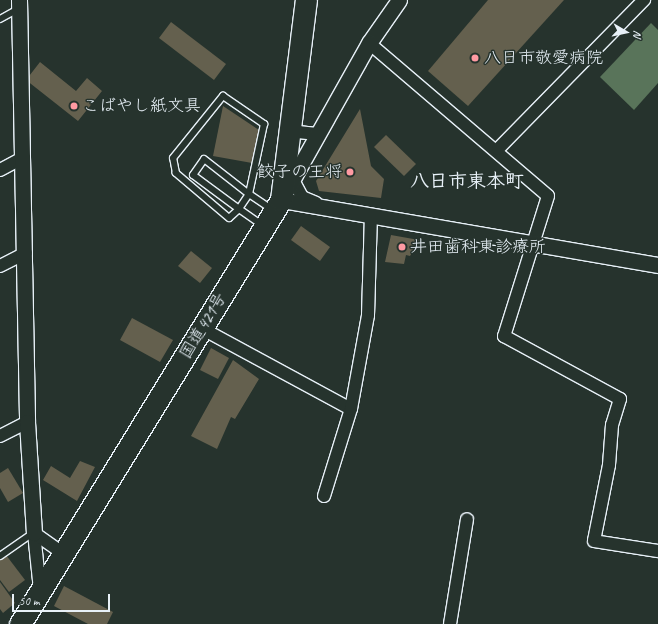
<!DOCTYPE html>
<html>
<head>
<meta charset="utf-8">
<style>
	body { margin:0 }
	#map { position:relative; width:658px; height:624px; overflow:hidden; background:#26332d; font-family:Caveat,"Klee One",sans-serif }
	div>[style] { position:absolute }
	.green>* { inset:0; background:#59745a }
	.building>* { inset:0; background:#64604e }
	.roads { filter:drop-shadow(1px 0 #e8f1f8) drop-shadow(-1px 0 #e8f1f8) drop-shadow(0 1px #e8f1f8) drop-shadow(0 -1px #e8f1f8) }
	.service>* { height:6px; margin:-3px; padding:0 3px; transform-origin:3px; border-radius:3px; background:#26332d }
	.minor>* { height:12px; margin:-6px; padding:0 6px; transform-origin:6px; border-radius:6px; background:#26332d }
	.tertiary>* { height:15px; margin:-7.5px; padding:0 7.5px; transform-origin:7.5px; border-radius:7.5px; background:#26332d }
	.trunk>* { height:21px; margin:-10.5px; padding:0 10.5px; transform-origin:10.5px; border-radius:10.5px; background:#26332d }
	.dots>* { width:11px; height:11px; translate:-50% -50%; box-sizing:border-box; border:2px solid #26332d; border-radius:50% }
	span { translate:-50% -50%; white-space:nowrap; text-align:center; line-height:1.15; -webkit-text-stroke:3px #26332d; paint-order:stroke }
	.poi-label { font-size:17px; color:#e8f1f8 }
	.left { translate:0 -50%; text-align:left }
	.right { translate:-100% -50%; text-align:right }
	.street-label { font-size:17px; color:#e8f1f8 }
	.quarter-label { font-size:19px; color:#e8f1f8; font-weight:700 }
	.north { position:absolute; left:606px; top:12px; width:40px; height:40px; -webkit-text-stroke:3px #26332d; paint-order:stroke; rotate:99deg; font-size:11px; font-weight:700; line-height:16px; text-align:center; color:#e8f1f8 }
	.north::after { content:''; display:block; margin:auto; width:14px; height:18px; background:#e8f1f8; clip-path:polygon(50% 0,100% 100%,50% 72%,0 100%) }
	.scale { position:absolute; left:12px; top:594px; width:98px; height:18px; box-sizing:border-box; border:2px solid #e8f1f8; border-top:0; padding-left:5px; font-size:12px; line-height:14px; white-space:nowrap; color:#e8f1f8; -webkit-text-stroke:3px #26332d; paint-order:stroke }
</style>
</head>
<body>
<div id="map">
	<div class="green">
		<i style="clip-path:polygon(651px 23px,658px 30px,658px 83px,634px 110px,600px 77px)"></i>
	</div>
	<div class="building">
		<i style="clip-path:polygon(488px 0,564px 0,468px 106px,428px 71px)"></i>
		<i style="clip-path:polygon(171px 22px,226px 64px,214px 80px,159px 38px)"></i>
		<i style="clip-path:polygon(40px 62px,76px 91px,87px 78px,102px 91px,78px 121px,26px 80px)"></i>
		<i style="clip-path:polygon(223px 106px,259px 130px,252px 163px,213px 156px)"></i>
		<i style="clip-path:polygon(360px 109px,371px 166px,384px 179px,381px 198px,319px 191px,316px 181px)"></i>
		<i style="clip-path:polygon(386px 135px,416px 164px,404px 176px,374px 147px)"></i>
		<i style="clip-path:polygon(301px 226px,330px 247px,320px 261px,291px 240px)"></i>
		<i style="clip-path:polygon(391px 235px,419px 240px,410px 256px,406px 255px,404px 264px,385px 262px)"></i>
		<i style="clip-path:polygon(191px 251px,212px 268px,200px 283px,178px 266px)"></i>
		<i style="clip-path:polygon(132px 318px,173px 340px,160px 362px,120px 340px)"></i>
		<i style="clip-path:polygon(211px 348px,229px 358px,218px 379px,200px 370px)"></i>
		<i style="clip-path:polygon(233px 360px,259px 379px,235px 419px,231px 417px,217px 449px,191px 436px)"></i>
		<i style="clip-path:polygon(80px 461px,95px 467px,77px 501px,43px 480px,51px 466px,70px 478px)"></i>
		<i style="clip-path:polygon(8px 468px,23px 493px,8px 502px,0 488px,0 473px)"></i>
		<i style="clip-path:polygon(6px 555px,25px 580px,9px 592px,0 580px,0 560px)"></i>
		<i style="clip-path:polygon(0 582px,15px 603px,3px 613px,0 609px)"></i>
		<i style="clip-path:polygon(64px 586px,113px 612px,107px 624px,88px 624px,54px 606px)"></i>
	</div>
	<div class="roads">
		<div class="service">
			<i style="left:0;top:19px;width:21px;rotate:-29deg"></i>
			<i style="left:262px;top:225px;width:28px;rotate:-145deg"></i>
			<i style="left:239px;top:209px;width:13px;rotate:138deg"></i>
			<i style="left:229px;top:218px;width:70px;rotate:-139.7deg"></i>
			<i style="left:176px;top:173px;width:15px;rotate:-101deg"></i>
			<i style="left:173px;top:158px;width:80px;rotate:-51.1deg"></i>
			<i style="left:223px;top:96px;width:50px;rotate:34.3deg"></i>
			<i style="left:264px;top:124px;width:72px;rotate:102.1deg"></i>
			<i style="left:249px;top:194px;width:18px;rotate:124deg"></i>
			<i style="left:239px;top:209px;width:57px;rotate:-143.5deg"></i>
			<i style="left:193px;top:175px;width:19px;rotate:-55deg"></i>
			<i style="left:204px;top:159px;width:57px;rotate:37.9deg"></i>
			<i style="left:249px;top:194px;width:27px;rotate:34deg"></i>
			<i style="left:0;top:556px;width:40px;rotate:-34.9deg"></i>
		</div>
		<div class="minor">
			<i style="left:369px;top:43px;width:235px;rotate:40.5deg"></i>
			<i style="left:548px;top:196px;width:147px;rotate:107.4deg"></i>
			<i style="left:504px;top:336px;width:132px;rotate:28.5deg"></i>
			<i style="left:620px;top:399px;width:27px;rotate:107deg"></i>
			<i style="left:612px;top:425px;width:40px;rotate:94.3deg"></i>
			<i style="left:609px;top:465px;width:77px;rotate:101.2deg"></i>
			<i style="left:594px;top:541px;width:65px;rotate:8.9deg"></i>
			<i style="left:290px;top:122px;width:13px;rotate:51deg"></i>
			<i style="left:298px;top:132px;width:19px;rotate:6deg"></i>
			<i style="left:498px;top:149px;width:209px;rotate:-45.6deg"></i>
			<i style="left:0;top:170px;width:27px;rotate:-28deg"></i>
			<i style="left:292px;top:178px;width:21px;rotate:62deg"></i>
			<i style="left:302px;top:197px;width:15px;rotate:23deg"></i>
			<i style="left:0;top:266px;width:29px;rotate:-27deg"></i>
			<i style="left:201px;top:328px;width:170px;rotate:28.4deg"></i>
			<i style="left:0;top:436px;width:30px;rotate:-27deg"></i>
			<i style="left:324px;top:496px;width:91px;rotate:-72.8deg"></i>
			<i style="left:351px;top:409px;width:96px;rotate:-79.7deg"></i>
			<i style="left:368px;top:315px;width:100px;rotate:-88.3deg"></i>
			<i style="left:34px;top:533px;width:57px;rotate:84deg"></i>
			<i style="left:34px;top:533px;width:35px;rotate:35deg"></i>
			<i style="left:450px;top:624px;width:106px;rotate:-80.8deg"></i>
		</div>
		<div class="tertiary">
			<i style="left:19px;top:0;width:422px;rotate:88.9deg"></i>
			<i style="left:27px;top:422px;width:111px;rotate:86.4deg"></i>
			<i style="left:399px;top:0;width:52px;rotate:124.9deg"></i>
			<i style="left:369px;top:43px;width:180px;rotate:119.3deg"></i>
			<i style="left:281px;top:200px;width:383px;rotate:9.8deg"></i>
		</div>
		<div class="trunk">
			<i style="left:20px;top:624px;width:498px;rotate:-58.4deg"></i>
			<i style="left:281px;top:200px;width:202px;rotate:-82.9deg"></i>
		</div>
	</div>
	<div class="dots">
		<i style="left:475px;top:58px;background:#ff9aa2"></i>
		<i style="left:74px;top:106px;background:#ff9aa2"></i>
		<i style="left:350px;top:172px;background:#ff9aa2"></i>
		<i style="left:402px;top:247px;background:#ff9aa2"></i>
	</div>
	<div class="poi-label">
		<span class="left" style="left:484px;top:58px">八日市敬愛病院</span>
		<span class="left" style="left:82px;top:106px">こばやし紙文具</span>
		<span class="right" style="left:342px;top:172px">餃子の王将</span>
		<span class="left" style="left:410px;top:247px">井田歯科東診療所</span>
	</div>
	<div class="street-label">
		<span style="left:203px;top:326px;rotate:-59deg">国道421号</span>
	</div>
	<div class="quarter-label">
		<span style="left:467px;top:182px">八日市東本町</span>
	</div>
	<div class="north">N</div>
	<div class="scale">50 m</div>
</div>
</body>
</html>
